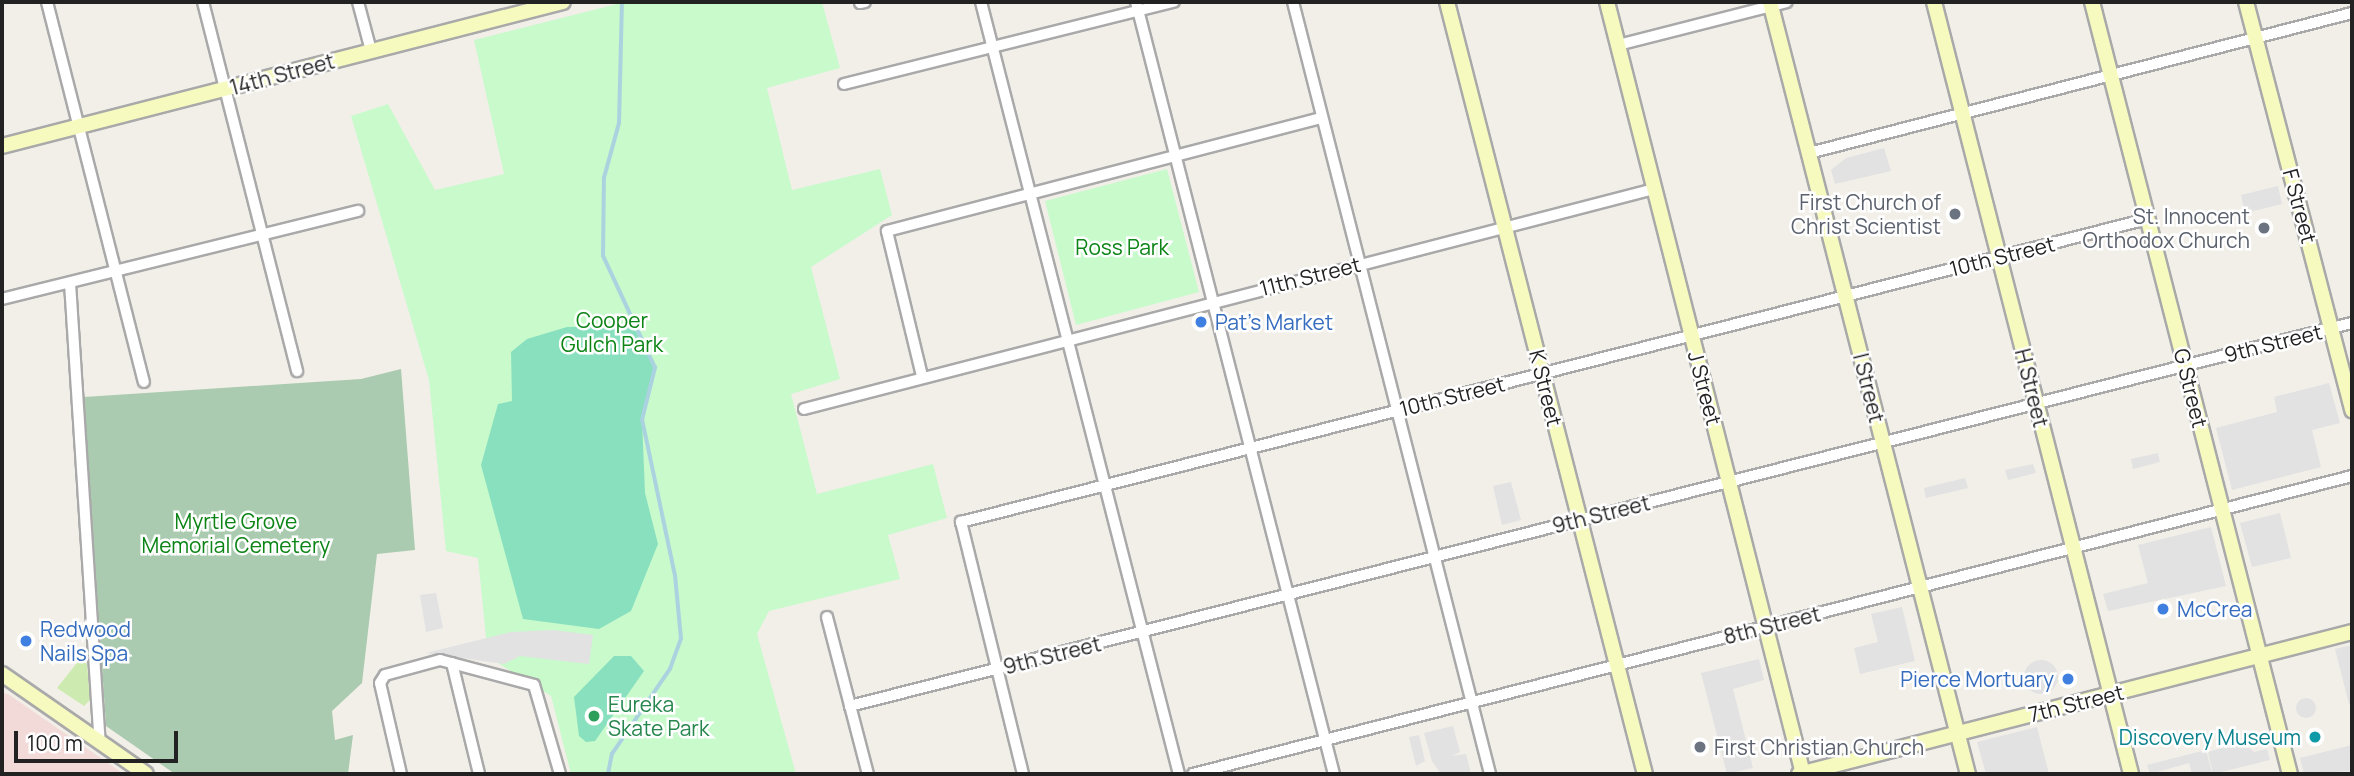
<!DOCTYPE html>
<html>
<head>
<meta charset="utf-8">
<style>
	body { margin:0 }
	#map { position:relative; width:2354px; height:776px; overflow:hidden; background:#f2efe9; font-family:Manrope,sans-serif }
	div>[style] { position:absolute }
	.commercial>* { inset:0; background:#f2dad9 }
	.grass>* { inset:0; background:#cdebb0 }
	.cemetery>* { inset:0; background:#aacbaf }
	.park>* { inset:0; background:#c8facc }
	.pitch>* { inset:0; background:#88e0be }
	.parking>* { inset:0; background:#e2e2e2 }
	.round { border-radius:50% }
	.stream>* { height:3.5px; margin:-1.75px; padding:0 1.75px; transform-origin:1.75px; border-radius:1.75px; background:#aad3df }
	.roads { filter:drop-shadow(2px 0 #a9a9a9) drop-shadow(-2px 0 #a9a9a9) drop-shadow(0 2px #a9a9a9) drop-shadow(0 -2px #a9a9a9) }
	.street>* { height:10px; margin:-5px; padding:0 5px; transform-origin:5px; border-radius:5px; background:#fff }
	.secondary>* { height:14px; margin:-7px; padding:0 7px; transform-origin:7px; border-radius:7px; background:#f7fabf }
	.dots>* { width:19px; height:19px; translate:-50% -50%; box-sizing:border-box; border:4px solid #fff; border-radius:50% }
	span { translate:-50% -50%; white-space:nowrap; text-align:center; line-height:1.15; -webkit-text-stroke:5px #fff; paint-order:stroke }
	.street-label { font-size:21px; color:#222 }
	.worship-label { font-size:21px; color:#5b616d }
	.right { translate:-100% -50%; text-align:right }
	.left { translate:0 -50%; text-align:left }
	.park-label { font-size:21px; color:#0c8416 }
	.shop-label { font-size:21px; color:#366cbe }
	.leisure-label { font-size:21px; color:#27864d }
	.culture-label { font-size:21px; color:#0d838f }
	.frame { position:absolute; inset:0; border:4px solid #222; pointer-events:none }
	.scale { position:absolute; left:14px; top:731px; width:164px; height:32px; box-sizing:border-box; border:4px solid #222; border-top:0; padding-left:9px; font-size:21px; line-height:24px; white-space:nowrap; color:#222; -webkit-text-stroke:5px #fff; paint-order:stroke }
</style>
</head>
<body>
<div id="map">
	<div class="commercial">
		<i style="clip-path:polygon(2px 693px,8px 694px,124px 774px,2px 774px)"></i>
	</div>
	<div class="grass">
		<i style="clip-path:polygon(80px 659px,87px 664px,90px 700px,84px 706px,57px 688px)"></i>
	</div>
	<div class="cemetery">
		<i style="clip-path:polygon(401px 369px,415px 550px,377px 554px,362px 683px,332px 711px,335px 740px,353px 735px,348px 774px,175px 774px,106px 726px,84px 397px,361px 379px)"></i>
	</div>
	<div class="park">
		<i style="clip-path:polygon(625px 2px,822px 2px,840px 68px,767px 88px,792px 190px,880px 169px,892px 215px,811px 267px,840px 379px,791px 394px,817px 494px,933px 464px,947px 518px,888px 535px,900px 579px,769px 611px,757px 634px,796px 774px,571px 774px,551px 696px,488px 657px,478px 558px,446px 551px,429px 380px,351px 116px,388px 104px,435px 190px,504px 174px,474px 40px)"></i>
		<i style="clip-path:polygon(1167px 169px,1199px 292px,1076px 325px,1045px 201px)"></i>
	</div>
	<div class="pitch">
		<i style="clip-path:polygon(633px 326px,655px 368px,642px 420px,645px 493px,658px 544px,631px 611px,599px 629px,523px 619px,481px 465px,498px 404px,512px 401px,511px 352px,527px 339px,567px 327px)"></i>
		<i style="clip-path:polygon(614px 656px,631px 656px,644px 671px,595px 741px,586px 742px,579px 736px,574px 697px)"></i>
	</div>
	<div class="parking">
		<i style="clip-path:polygon(1884px 148px,1891px 171px,1835px 184px,1831px 170px,1846px 158px)"></i>
		<i style="clip-path:polygon(2278px 186px,2282px 204px,2245px 213px,2241px 195px)"></i>
		<i style="clip-path:polygon(2329px 383px,2340px 423px,2312px 430px,2321px 467px,2232px 490px,2216px 428px,2277px 412px,2274px 397px)"></i>
		<i style="clip-path:polygon(2158px 453px,2160px 462px,2133px 469px,2131px 459px)"></i>
		<i style="clip-path:polygon(2033px 464px,2036px 473px,2008px 480px,2005px 470px)"></i>
		<i style="clip-path:polygon(1965px 478px,1968px 488px,1926px 498px,1924px 488px)"></i>
		<i style="clip-path:polygon(1511px 482px,1521px 520px,1502px 525px,1493px 486px)"></i>
		<i style="clip-path:polygon(2280px 513px,2291px 558px,2252px 567px,2240px 523px)"></i>
		<i style="clip-path:polygon(2211px 527px,2226px 586px,2108px 611px,2103px 594px,2148px 583px,2138px 545px)"></i>
		<i style="clip-path:polygon(436px 593px,443px 628px,426px 632px,420px 595px)"></i>
		<i style="clip-path:polygon(1902px 607px,1915px 661px,1860px 674px,1854px 648px,1878px 642px,1871px 614px)"></i>
		<i style="clip-path:polygon(553px 630px,593px 635px,589px 664px,520px 656px,504px 664px,426px 653px,511px 632px)"></i>
		<i style="clip-path:polygon(2352px 645px,2352px 703px,2349px 704px,2335px 649px)"></i>
		<i style="clip-path:polygon(1759px 659px,1764px 680px,1733px 689px,1753px 768px,1727px 774px,1701px 673px)"></i>
		<i class="round" style="left:2024px;top:660px;width:34px;height:34px"></i>
		<i class="round" style="left:2296px;top:698px;width:20px;height:20px"></i>
		<i style="clip-path:polygon(1453px 726px,1460px 752px,1452px 756px,1466px 754px,1471px 774px,1441px 774px,1432px 761px,1424px 733px)"></i>
		<i style="clip-path:polygon(2037px 727px,2049px 774px,1986px 774px,1977px 742px)"></i>
		<i style="clip-path:polygon(1419px 735px,1425px 761px,1416px 766px,1409px 737px)"></i>
		<i style="clip-path:polygon(2243px 742px,2254px 752px,2267px 749px,2270px 760px,2213px 774px,2208px 752px)"></i>
		<i style="clip-path:polygon(2352px 745px,2352px 771px,2304px 774px,2300px 758px)"></i>
		<i style="clip-path:polygon(2206px 750px,2212px 773px,2192px 774px,2189px 763px,2150px 774px,2147px 765px)"></i>
	</div>
	<div class="stream">
		<i style="left:608px;top:774px;width:20px;rotate:-79deg"></i>
		<i style="left:612px;top:754px;width:103px;rotate:-55.7deg"></i>
		<i style="left:670px;top:669px;width:32px;rotate:-70deg"></i>
		<i style="left:681px;top:639px;width:63px;rotate:-95.4deg"></i>
		<i style="left:675px;top:576px;width:159px;rotate:-101.9deg"></i>
		<i style="left:642px;top:420px;width:54px;rotate:-76deg"></i>
		<i style="left:655px;top:368px;width:123px;rotate:-114.9deg"></i>
		<i style="left:603px;top:256px;width:78px;rotate:-89.3deg"></i>
		<i style="left:604px;top:178px;width:57px;rotate:-74.7deg"></i>
		<i style="left:619px;top:123px;width:121px;rotate:-88.6deg"></i>
	</div>
	<div class="roads">
		<div class="street">
			<i style="left:47px;top:2px;width:392px;rotate:75.7deg"></i>
			<i style="left:203px;top:2px;width:381px;rotate:75.7deg"></i>
			<i style="left:358px;top:2px;width:51px;rotate:75.1deg"></i>
			<i style="left:981px;top:2px;width:797px;rotate:75.62deg"></i>
			<i style="left:1136px;top:2px;width:797px;rotate:75.62deg"></i>
			<i style="left:1293px;top:2px;width:797px;rotate:75.68deg"></i>
			<i style="left:860px;top:3px;width:5px;rotate:-11deg"></i>
			<i style="left:1618px;top:45px;width:174px;rotate:-14.3deg"></i>
			<i style="left:844px;top:84px;width:340px;rotate:-14deg"></i>
			<i style="left:1809px;top:153px;width:561px;rotate:-14.46deg"></i>
			<i style="left:70px;top:283px;width:460px;rotate:86.3deg"></i>
			<i style="left:2px;top:299px;width:367px;rotate:-13.9deg"></i>
			<i style="left:922px;top:376px;width:149px;rotate:-103.6deg"></i>
			<i style="left:887px;top:231px;width:449px;rotate:-14.6deg"></i>
			<i style="left:804px;top:409px;width:878px;rotate:-14.51deg"></i>
			<i style="left:827px;top:617px;width:162px;rotate:75.4deg"></i>
			<i style="left:452px;top:663px;width:114px;rotate:76.3deg"></i>
			<i style="left:850px;top:706px;width:1550px;rotate:-14.31deg"></i>
			<i style="left:401px;top:774px;width:93px;rotate:-103deg"></i>
			<i style="left:380px;top:683px;width:9px;rotate:-58deg"></i>
			<i style="left:385px;top:675px;width:57px;rotate:-15.3deg"></i>
			<i style="left:440px;top:660px;width:97px;rotate:14.9deg"></i>
			<i style="left:534px;top:685px;width:93px;rotate:73.7deg"></i>
			<i style="left:1023px;top:774px;width:260px;rotate:-103.8deg"></i>
			<i style="left:961px;top:522px;width:1224px;rotate:-14.33deg"></i>
			<i style="left:1193px;top:774px;width:1197px;rotate:-14.42deg"></i>
		</div>
		<div class="secondary">
			<i style="left:1447px;top:2px;width:797px;rotate:75.62deg"></i>
			<i style="left:1607px;top:2px;width:796px;rotate:75.75deg"></i>
			<i style="left:1770px;top:2px;width:797px;rotate:75.62deg"></i>
			<i style="left:1934px;top:2px;width:797px;rotate:75.68deg"></i>
			<i style="left:2092px;top:2px;width:797px;rotate:75.62deg"></i>
			<i style="left:2246px;top:2px;width:422px;rotate:75.4deg"></i>
			<i style="left:2px;top:146px;width:579px;rotate:-14.4deg"></i>
			<i style="left:2px;top:674px;width:175px;rotate:34.8deg"></i>
			<i style="left:1799px;top:774px;width:571px;rotate:-14.4deg"></i>
		</div>
	</div>
	<div class="dots">
		<i style="left:1955px;top:214px;background:#6b7280"></i>
		<i style="left:2264px;top:228px;background:#6b7280"></i>
		<i style="left:1201px;top:322px;background:#3f7fe0"></i>
		<i style="left:2163px;top:609px;background:#3f7fe0"></i>
		<i style="left:26px;top:641px;background:#3f7fe0"></i>
		<i style="left:2068px;top:679px;background:#3f7fe0"></i>
		<i style="left:594px;top:716px;background:#2e9e5b"></i>
		<i style="left:2315px;top:737px;background:#0f9aa8"></i>
		<i style="left:1700px;top:747px;background:#6b7280"></i>
	</div>
	<div class="street-label">
		<span style="left:282px;top:74px;rotate:-15deg">14th Street</span>
		<span style="left:2300px;top:206px;rotate:75deg">F Street</span>
		<span style="left:2002px;top:256px;rotate:-14deg">10th Street</span>
		<span style="left:1310px;top:276px;rotate:-14deg">11th Street</span>
		<span style="left:2273px;top:343px;rotate:-14deg">9th Street</span>
		<span style="left:1546px;top:388px;rotate:76deg">K Street</span>
		<span style="left:1705px;top:388px;rotate:75deg">J Street</span>
		<span style="left:1869px;top:388px;rotate:76deg">I Street</span>
		<span style="left:2032px;top:388px;rotate:76deg">H Street</span>
		<span style="left:2191px;top:388px;rotate:76deg">G Street</span>
		<span style="left:1452px;top:396px;rotate:-14deg">10th Street</span>
		<span style="left:1601px;top:514px;rotate:-14deg">9th Street</span>
		<span style="left:1772px;top:625px;rotate:-14deg">8th Street</span>
		<span style="left:1052px;top:655px;rotate:-14deg">9th Street</span>
		<span style="left:2076px;top:703px;rotate:-14deg">7th Street</span>
	</div>
	<div class="worship-label">
		<span class="right" style="left:1941px;top:214px">First Church of<br>Christ Scientist</span>
		<span class="right" style="left:2250px;top:228px">St. Innocent<br>Orthodox Church</span>
		<span class="left" style="left:1714px;top:747px">First Christian Church</span>
	</div>
	<div class="park-label">
		<span style="left:1122px;top:247px">Ross Park</span>
		<span style="left:612px;top:332px">Cooper<br>Gulch Park</span>
		<span style="left:236px;top:533px">Myrtle Grove<br>Memorial Cemetery</span>
	</div>
	<div class="shop-label">
		<span class="left" style="left:1215px;top:322px">Pat's Market</span>
		<span class="left" style="left:2177px;top:609px">McCrea</span>
		<span class="left" style="left:40px;top:641px">Redwood<br>Nails Spa</span>
		<span class="right" style="left:2054px;top:679px">Pierce Mortuary</span>
	</div>
	<div class="leisure-label">
		<span class="left" style="left:608px;top:716px">Eureka<br>Skate Park</span>
	</div>
	<div class="culture-label">
		<span class="right" style="left:2301px;top:737px">Discovery Museum</span>
	</div>
	<div class="frame"></div>
	<div class="scale">100 m</div>
</div>
</body>
</html>
